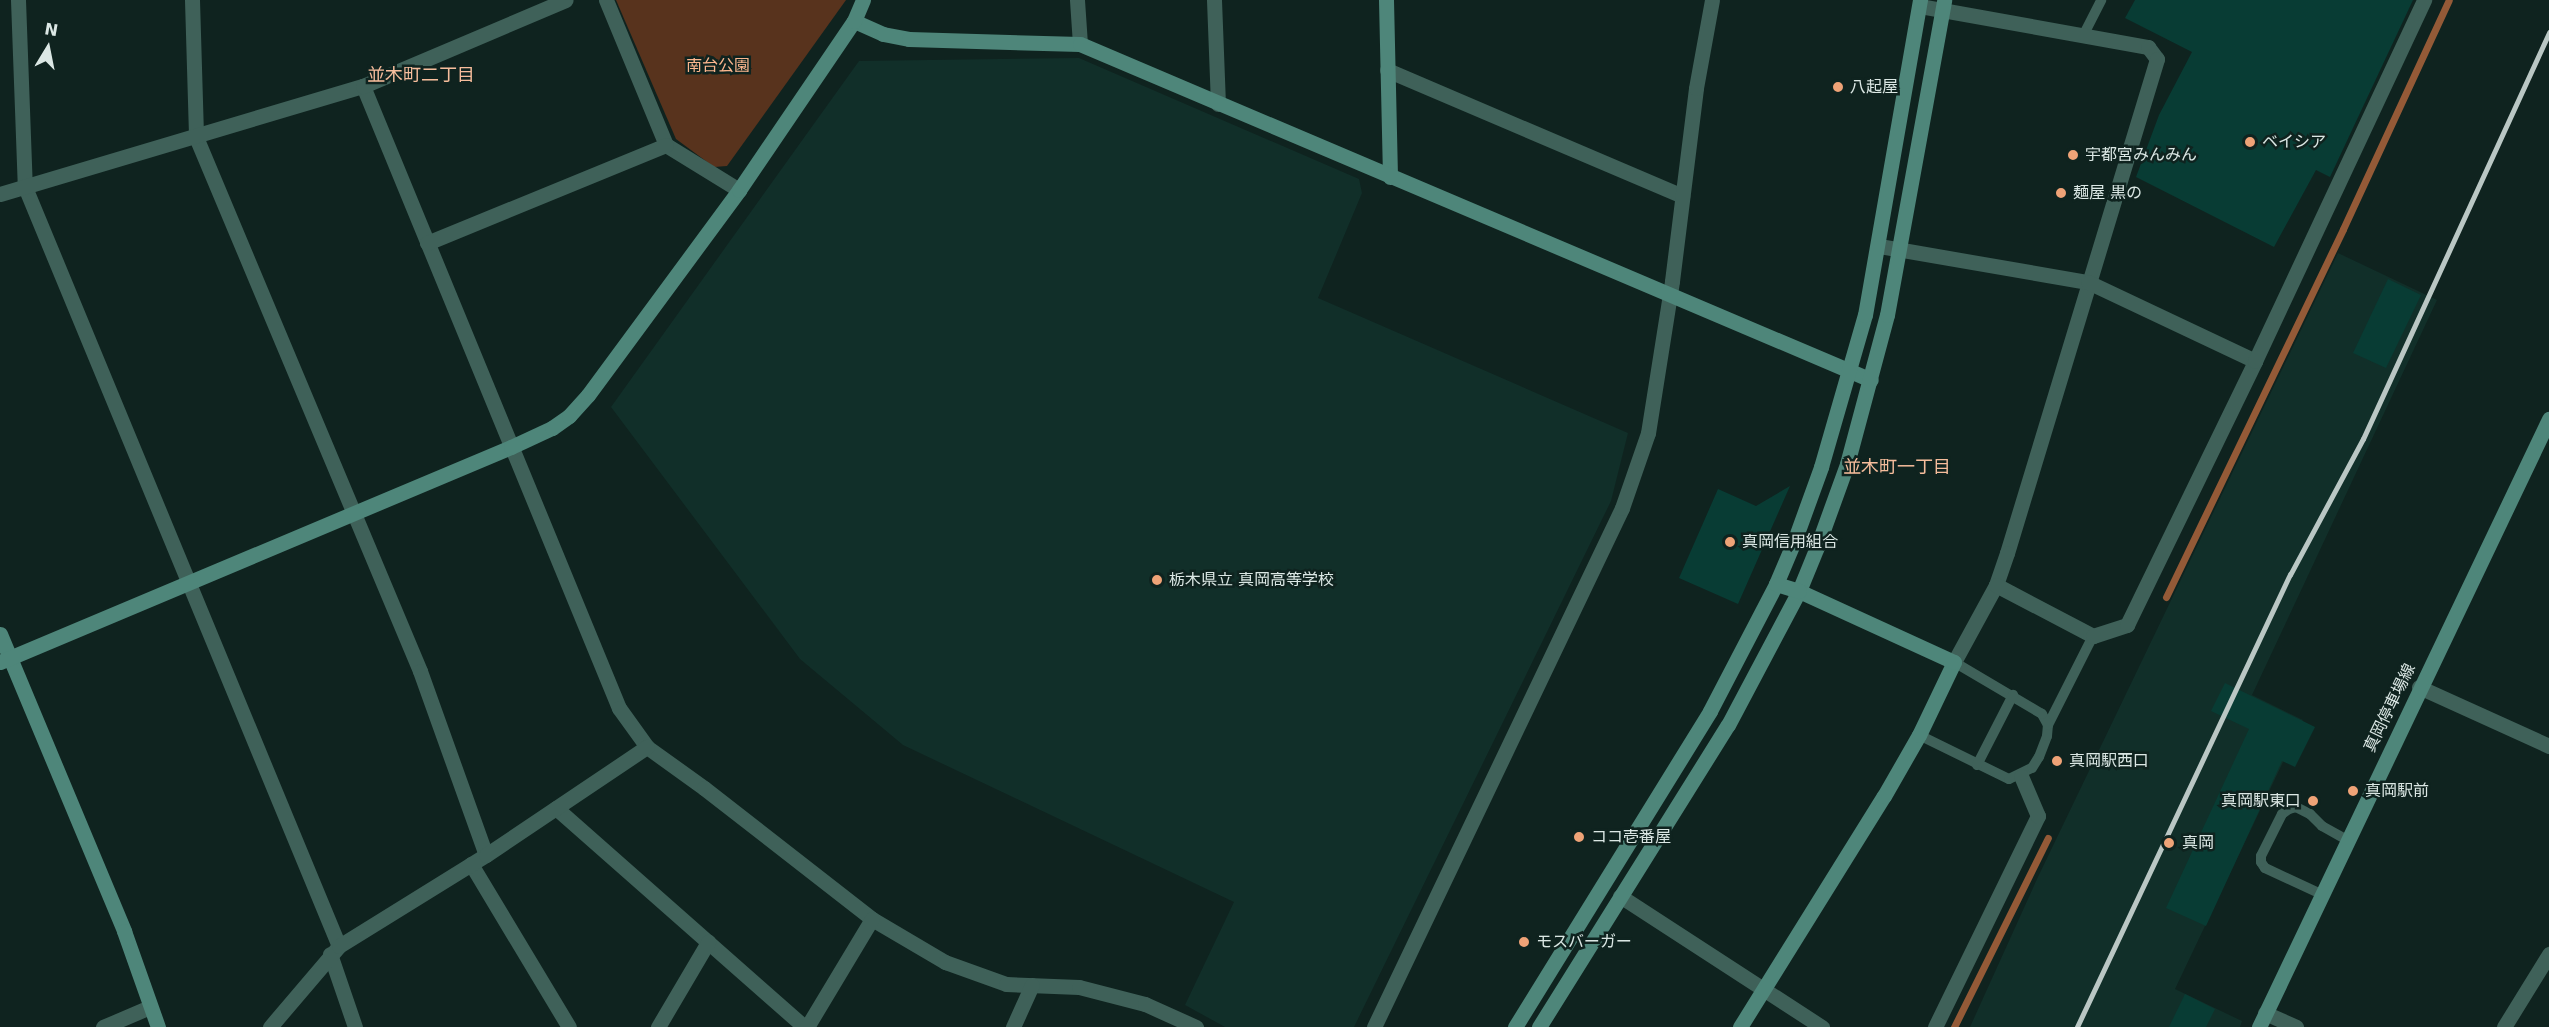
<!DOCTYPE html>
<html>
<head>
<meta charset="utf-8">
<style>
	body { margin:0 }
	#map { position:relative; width:2549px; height:1027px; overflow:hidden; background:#0f231f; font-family:"DejaVu Sans","Noto Sans JP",sans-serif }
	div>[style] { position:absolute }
	.built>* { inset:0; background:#112f29 }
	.green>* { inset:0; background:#58331d }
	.stream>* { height:7px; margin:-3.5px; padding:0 3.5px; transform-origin:3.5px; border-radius:3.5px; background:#945a37 }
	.building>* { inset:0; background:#083c34 }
	.lane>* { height:10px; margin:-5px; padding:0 5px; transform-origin:5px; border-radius:5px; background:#3f6159 }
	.street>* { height:15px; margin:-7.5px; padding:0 7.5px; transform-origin:7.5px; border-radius:7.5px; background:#3f6159 }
	.secondary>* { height:15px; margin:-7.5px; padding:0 7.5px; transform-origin:7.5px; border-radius:7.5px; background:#4e867a }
	.rail>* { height:4.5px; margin:-2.25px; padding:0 2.25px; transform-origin:2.25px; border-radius:2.25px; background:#bac7c4 }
	.dots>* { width:16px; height:16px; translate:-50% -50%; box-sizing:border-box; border:3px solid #0f231f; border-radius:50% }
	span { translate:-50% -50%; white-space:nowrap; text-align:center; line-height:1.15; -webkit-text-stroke:5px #0f231f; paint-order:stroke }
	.park-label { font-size:16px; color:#fbb68e }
	.poi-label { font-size:16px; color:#dbe7e4 }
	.left { translate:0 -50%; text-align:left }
	.right { translate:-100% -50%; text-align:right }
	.street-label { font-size:16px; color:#dbe7e4 }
	.neighbourhood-label { font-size:18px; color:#f6bd9c }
	.north { position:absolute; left:18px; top:18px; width:60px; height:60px; -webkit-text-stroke:4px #0f231f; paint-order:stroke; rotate:10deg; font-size:16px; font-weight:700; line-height:24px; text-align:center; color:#dbe7e4 }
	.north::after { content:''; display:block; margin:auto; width:21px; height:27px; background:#dbe7e4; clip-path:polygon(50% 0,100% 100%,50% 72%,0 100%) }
</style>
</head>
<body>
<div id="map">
	<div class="built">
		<i style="clip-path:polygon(1079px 58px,1359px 179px,1362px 193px,1318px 298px,1628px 433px,1611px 501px,1354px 1027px,1225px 1027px,1185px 1005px,1234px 902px,903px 745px,800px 659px,611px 407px,859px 61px)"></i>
		<i style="clip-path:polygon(2338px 253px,2437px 300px,2252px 695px,2303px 720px,2175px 989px,2242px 1021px,2240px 1027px,1970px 1027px,2037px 879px)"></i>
	</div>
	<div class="green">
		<i style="clip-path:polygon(616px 0,846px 0,727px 166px,714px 167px,676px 139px)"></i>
	</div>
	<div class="stream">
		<i style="left:2166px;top:597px;width:408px;rotate:-64.3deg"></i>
		<i style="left:2343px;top:229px;width:252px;rotate:-65.2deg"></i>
		<i style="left:1954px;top:1027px;width:211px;rotate:-63.6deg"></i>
	</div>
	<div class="building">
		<i style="clip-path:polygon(2135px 0,2413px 0,2330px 177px,2316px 170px,2274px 247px,2136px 177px,2159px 115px,2192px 52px,2125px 18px)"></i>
		<i style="clip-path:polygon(2388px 279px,2421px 295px,2386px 368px,2353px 353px)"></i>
		<i style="clip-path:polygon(1790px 486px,1738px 604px,1679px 578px,1718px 489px,1756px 506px)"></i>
		<i style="clip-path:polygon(2225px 683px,2315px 727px,2295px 767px,2282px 761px,2206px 926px,2166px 908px,2249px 729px,2211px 711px)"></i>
		<i style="clip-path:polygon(2185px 994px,2215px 1009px,2206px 1027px,2169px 1027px)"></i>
	</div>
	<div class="lane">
		<i style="left:2084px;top:34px;width:38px;rotate:-63deg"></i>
		<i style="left:2048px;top:725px;width:100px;rotate:-63.2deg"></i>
		<i style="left:1919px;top:735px;width:100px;rotate:26.1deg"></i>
		<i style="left:2009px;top:779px;width:25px;rotate:-26deg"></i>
		<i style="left:2032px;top:768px;width:13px;rotate:-58deg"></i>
		<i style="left:2039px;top:757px;width:22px;rotate:-69deg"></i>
		<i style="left:2047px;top:736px;width:11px;rotate:-85deg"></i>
		<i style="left:2048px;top:725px;width:13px;rotate:-119deg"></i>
		<i style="left:2042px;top:714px;width:102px;rotate:-149.4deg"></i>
		<i style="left:1977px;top:765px;width:79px;rotate:-62.8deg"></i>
		<i style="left:2321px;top:894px;width:62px;rotate:-155.1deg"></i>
		<i style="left:2265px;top:868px;width:7px;rotate:-124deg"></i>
		<i style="left:2261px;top:862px;width:6px;rotate:-90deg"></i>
		<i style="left:2261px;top:856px;width:47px;rotate:-63.4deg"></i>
		<i style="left:2282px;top:814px;width:9px;rotate:-36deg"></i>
		<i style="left:2289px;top:809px;width:7px;rotate:-16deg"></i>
		<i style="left:2296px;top:807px;width:16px;rotate:27deg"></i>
		<i style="left:2310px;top:814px;width:17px;rotate:45deg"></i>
		<i style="left:2322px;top:826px;width:29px;rotate:29deg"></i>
	</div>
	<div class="street">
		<i style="left:18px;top:0;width:187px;rotate:87.9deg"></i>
		<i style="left:25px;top:187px;width:821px;rotate:67.53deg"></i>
		<i style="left:192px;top:0;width:137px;rotate:88.3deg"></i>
		<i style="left:196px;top:137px;width:579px;rotate:67.24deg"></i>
		<i style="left:420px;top:671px;width:195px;rotate:70.3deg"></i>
		<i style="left:606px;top:0;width:157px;rotate:67.5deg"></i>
		<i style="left:666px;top:145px;width:86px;rotate:31.7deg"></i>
		<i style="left:1077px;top:0;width:44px;rotate:86.1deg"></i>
		<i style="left:1214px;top:0;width:104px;rotate:87.8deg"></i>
		<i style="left:1920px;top:6px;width:232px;rotate:10.2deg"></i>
		<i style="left:2148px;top:47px;width:15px;rotate:53deg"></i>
		<i style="left:2157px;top:59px;width:516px;rotate:106.89deg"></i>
		<i style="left:2007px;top:553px;width:34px;rotate:109deg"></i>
		<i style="left:1996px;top:585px;width:88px;rotate:118.6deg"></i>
		<i style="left:1387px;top:70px;width:321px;rotate:23.1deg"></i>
		<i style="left:363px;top:86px;width:673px;rotate:67.63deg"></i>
		<i style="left:619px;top:708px;width:48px;rotate:54.3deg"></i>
		<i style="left:647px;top:747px;width:70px;rotate:35.7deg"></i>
		<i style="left:704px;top:788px;width:213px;rotate:37.9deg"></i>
		<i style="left:872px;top:919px;width:85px;rotate:30.5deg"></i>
		<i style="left:945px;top:962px;width:65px;rotate:19.8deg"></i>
		<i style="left:1006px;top:984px;width:73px;rotate:2.4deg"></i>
		<i style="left:1079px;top:987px;width:68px;rotate:14.4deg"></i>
		<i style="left:1145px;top:1004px;width:56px;rotate:24.3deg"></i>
		<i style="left:0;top:194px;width:379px;rotate:-16.6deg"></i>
		<i style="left:363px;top:86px;width:220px;rotate:-23deg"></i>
		<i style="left:427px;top:243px;width:258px;rotate:-22.3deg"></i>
		<i style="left:1879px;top:246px;width:212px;rotate:9.8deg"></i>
		<i style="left:2088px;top:282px;width:185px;rotate:25.3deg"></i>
		<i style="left:1996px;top:585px;width:110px;rotate:27.7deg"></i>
		<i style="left:2093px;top:636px;width:36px;rotate:-18deg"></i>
		<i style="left:2127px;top:625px;width:293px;rotate:-64.1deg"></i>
		<i style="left:2255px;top:361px;width:399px;rotate:-64.9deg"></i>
		<i style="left:2419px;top:687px;width:143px;rotate:24.4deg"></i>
		<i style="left:556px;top:808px;width:331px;rotate:41.4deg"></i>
		<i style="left:471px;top:864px;width:190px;rotate:59deg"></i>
		<i style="left:1620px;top:896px;width:241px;rotate:33deg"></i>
		<i style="left:330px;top:954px;width:77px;rotate:71.1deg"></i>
		<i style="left:2265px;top:1013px;width:34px;rotate:24deg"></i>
		<i style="left:103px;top:1027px;width:51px;rotate:-23.1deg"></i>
		<i style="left:270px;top:1027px;width:106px;rotate:-49.6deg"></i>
		<i style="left:339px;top:946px;width:173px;rotate:-31.8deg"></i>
		<i style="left:486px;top:855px;width:194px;rotate:-33.9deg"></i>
		<i style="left:658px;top:1027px;width:99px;rotate:-59.5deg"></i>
		<i style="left:807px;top:1027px;width:126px;rotate:-59deg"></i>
		<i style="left:1013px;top:1027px;width:46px;rotate:-65.7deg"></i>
		<i style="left:1374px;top:1027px;width:575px;rotate:-64.46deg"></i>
		<i style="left:1622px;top:508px;width:79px;rotate:-70.9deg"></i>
		<i style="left:1648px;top:433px;width:154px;rotate:-81deg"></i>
		<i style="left:1672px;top:281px;width:194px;rotate:-82.9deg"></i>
		<i style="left:1696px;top:88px;width:89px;rotate:-79.7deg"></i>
		<i style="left:1935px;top:1027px;width:235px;rotate:-64deg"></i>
		<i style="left:2038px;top:816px;width:43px;rotate:-113deg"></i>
		<i style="left:2504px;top:1027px;width:86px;rotate:-58.3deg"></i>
	</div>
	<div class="secondary">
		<i style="left:1386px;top:0;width:177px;rotate:88.7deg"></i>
		<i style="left:854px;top:21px;width:32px;rotate:24deg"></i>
		<i style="left:883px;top:34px;width:26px;rotate:11deg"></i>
		<i style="left:909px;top:39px;width:171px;rotate:1.7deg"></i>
		<i style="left:1080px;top:44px;width:859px;rotate:23.01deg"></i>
		<i style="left:0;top:634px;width:322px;rotate:67.3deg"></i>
		<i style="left:124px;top:931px;width:102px;rotate:70.5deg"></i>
		<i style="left:0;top:662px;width:554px;rotate:-22.82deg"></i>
		<i style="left:511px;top:447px;width:45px;rotate:-24.9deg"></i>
		<i style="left:552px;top:428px;width:21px;rotate:-35deg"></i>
		<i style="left:569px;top:416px;width:28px;rotate:-48deg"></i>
		<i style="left:588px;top:395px;width:255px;rotate:-53.6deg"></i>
		<i style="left:739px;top:190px;width:204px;rotate:-55.8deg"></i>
		<i style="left:854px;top:21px;width:23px;rotate:-67deg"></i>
		<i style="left:1515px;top:1027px;width:371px;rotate:-58.3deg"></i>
		<i style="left:1710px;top:711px;width:143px;rotate:-62.5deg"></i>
		<i style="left:1776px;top:584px;width:49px;rotate:-67.1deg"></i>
		<i style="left:1795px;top:539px;width:77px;rotate:-70.1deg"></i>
		<i style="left:1821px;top:467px;width:158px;rotate:-73.9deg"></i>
		<i style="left:1865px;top:315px;width:320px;rotate:-80.1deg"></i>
		<i style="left:1539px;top:1027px;width:356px;rotate:-58deg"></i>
		<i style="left:1728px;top:725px;width:152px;rotate:-62.1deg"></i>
		<i style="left:1799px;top:591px;width:48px;rotate:-67.8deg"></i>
		<i style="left:1817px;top:547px;width:88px;rotate:-70.1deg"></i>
		<i style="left:1847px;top:464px;width:154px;rotate:-75deg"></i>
		<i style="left:1887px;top:315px;width:320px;rotate:-79.7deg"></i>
		<i style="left:1740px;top:1027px;width:272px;rotate:-58.1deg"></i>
		<i style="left:1884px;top:796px;width:70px;rotate:-60.2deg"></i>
		<i style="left:1919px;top:735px;width:81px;rotate:-64.4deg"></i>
		<i style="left:1954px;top:662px;width:170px;rotate:-155.4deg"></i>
		<i style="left:1799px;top:591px;width:24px;rotate:-163deg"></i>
		<i style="left:2259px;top:1027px;width:674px;rotate:-64.5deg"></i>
	</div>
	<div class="rail">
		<i style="left:2077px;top:1027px;width:500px;rotate:-64.8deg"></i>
		<i style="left:2290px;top:575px;width:154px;rotate:-61.8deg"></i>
		<i style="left:2363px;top:439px;width:447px;rotate:-65.4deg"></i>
	</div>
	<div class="dots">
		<i style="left:1838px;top:87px;background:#efa377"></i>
		<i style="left:2250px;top:142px;background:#efa377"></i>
		<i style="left:2073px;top:155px;background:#efa377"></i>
		<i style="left:2061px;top:193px;background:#efa377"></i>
		<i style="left:1730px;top:542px;background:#efa377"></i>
		<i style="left:1157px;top:580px;background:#efa377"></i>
		<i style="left:2057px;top:761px;background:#efa377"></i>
		<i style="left:2353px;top:791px;background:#efa377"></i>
		<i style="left:2313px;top:801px;background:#efa377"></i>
		<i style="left:1579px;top:837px;background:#efa377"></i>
		<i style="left:2169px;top:843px;background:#efa377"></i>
		<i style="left:1524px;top:942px;background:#efa377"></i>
	</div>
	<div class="park-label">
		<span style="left:718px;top:66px">南台公園</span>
	</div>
	<div class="poi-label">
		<span class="left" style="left:1850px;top:87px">八起屋</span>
		<span class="left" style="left:2262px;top:142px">ベイシア</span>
		<span class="left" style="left:2085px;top:155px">宇都宮みんみん</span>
		<span class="left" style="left:2073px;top:193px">麺屋 黒の</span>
		<span class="left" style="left:1742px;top:542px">真岡信用組合</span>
		<span class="left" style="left:1169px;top:580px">栃木県立 真岡高等学校</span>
		<span class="left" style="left:2069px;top:761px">真岡駅西口</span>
		<span class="left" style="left:2365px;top:791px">真岡駅前</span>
		<span class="right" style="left:2301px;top:801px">真岡駅東口</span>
		<span class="left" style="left:1591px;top:837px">ココ壱番屋</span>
		<span class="left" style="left:2182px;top:843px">真岡</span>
		<span class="left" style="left:1536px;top:942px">モスバーガー</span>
	</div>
	<div class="street-label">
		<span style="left:2390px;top:708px;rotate:-64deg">真岡停車場線</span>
	</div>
	<div class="neighbourhood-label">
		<span style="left:421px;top:75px">並木町二丁目</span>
		<span style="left:1897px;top:467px">並木町一丁目</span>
	</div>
	<div class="north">N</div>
</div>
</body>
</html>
